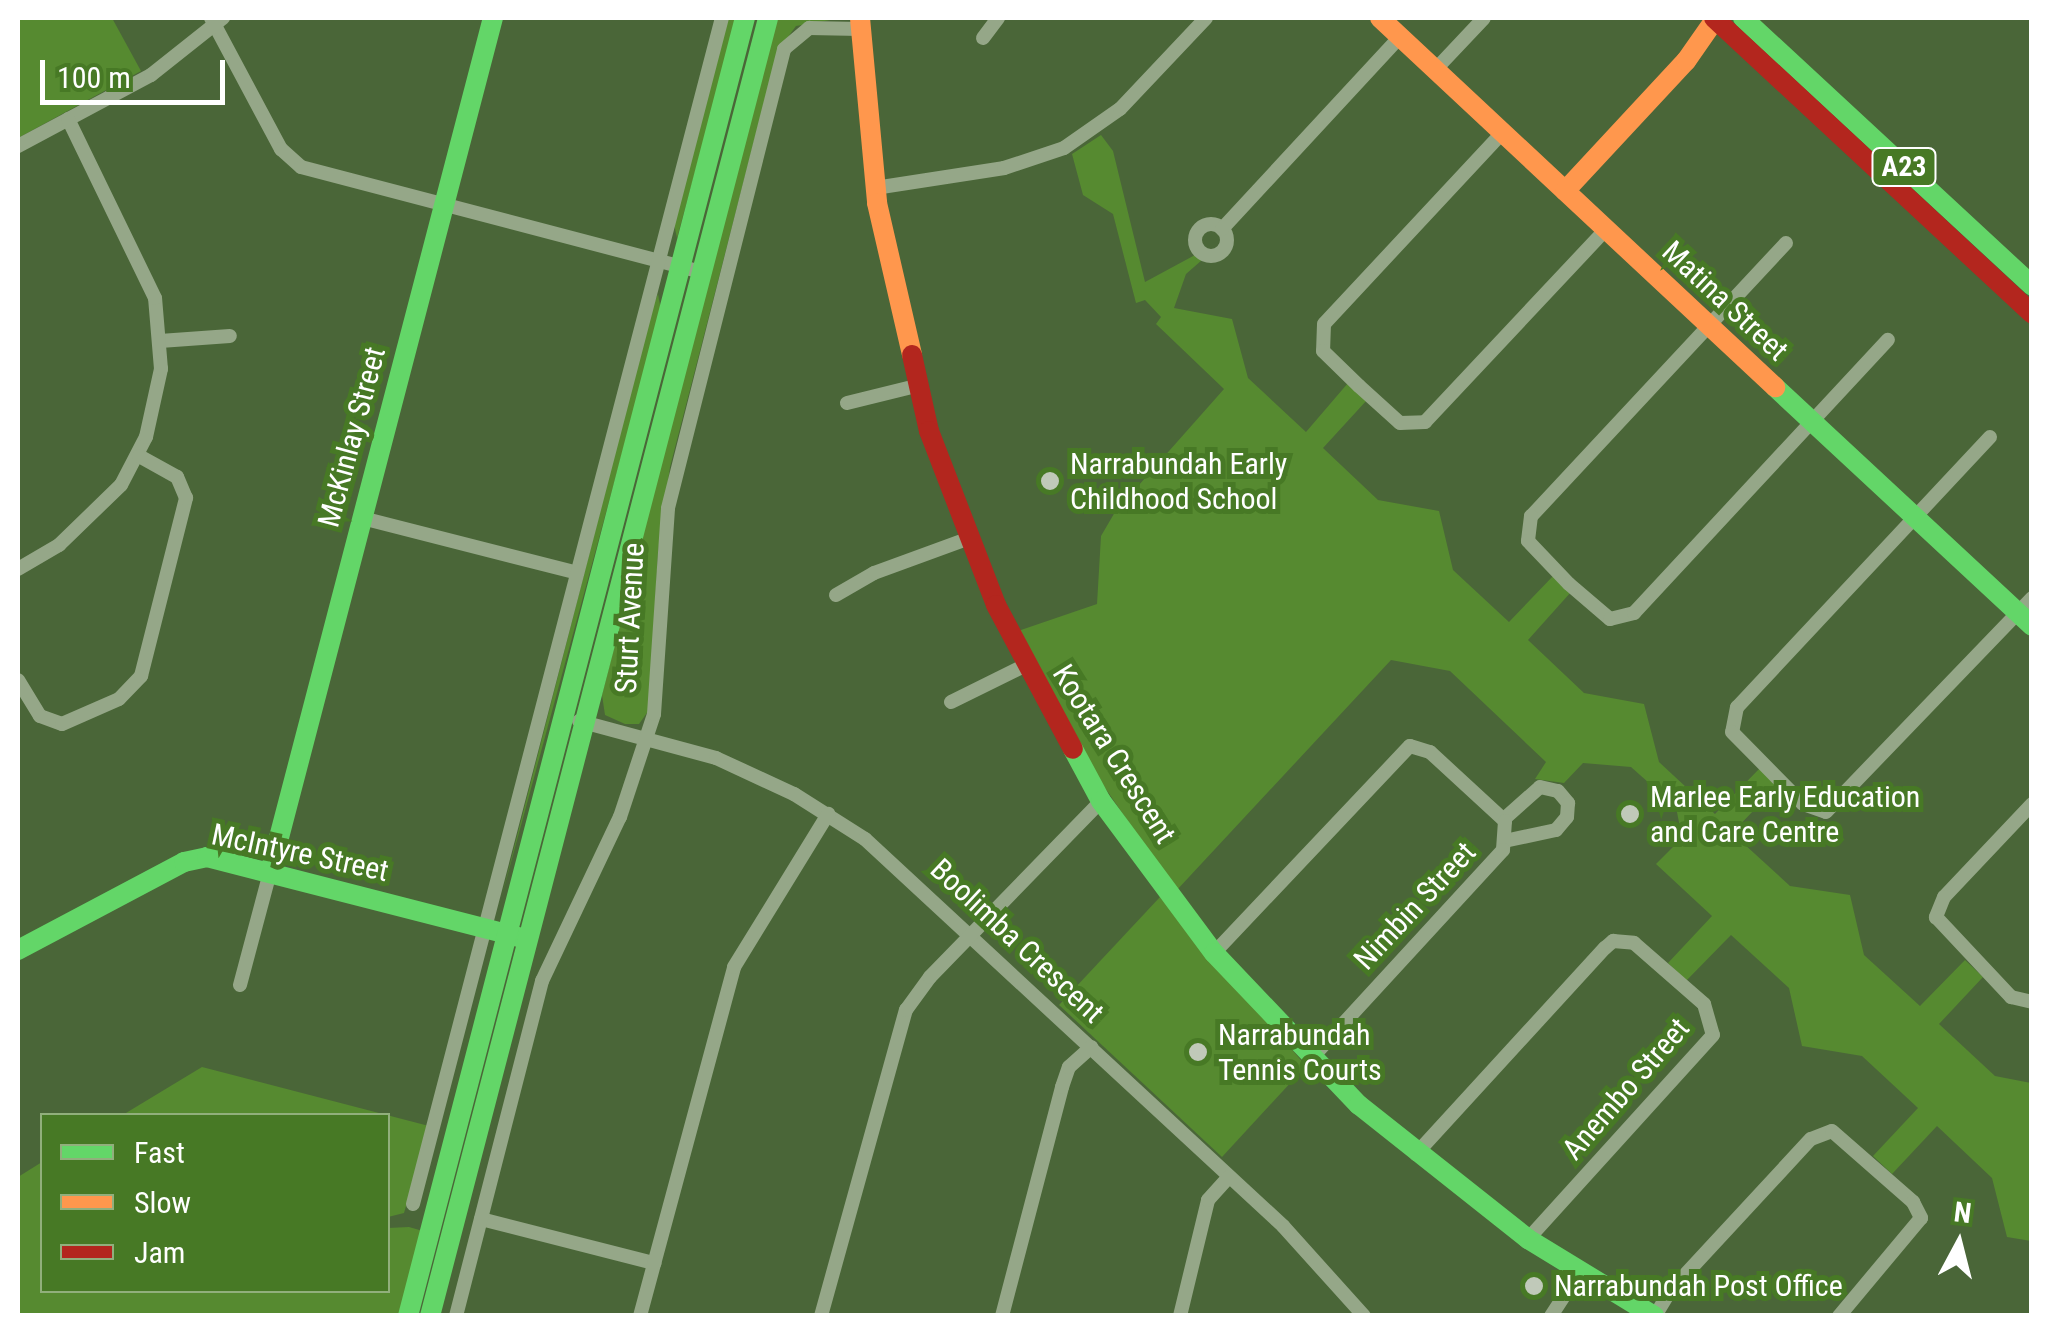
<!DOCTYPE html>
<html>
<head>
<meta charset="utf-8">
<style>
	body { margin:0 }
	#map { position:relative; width:2049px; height:1333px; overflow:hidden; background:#4a6638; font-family:"Roboto Condensed",sans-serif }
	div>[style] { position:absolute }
	.green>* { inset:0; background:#568a30 }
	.street>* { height:14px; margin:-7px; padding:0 7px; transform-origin:7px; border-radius:7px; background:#95a788 }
	.street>.ring { margin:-7px; padding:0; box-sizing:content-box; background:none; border:14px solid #95a788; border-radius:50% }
	.fast>* { height:20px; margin:-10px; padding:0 10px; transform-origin:10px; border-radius:10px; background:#63d668 }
	.slow>* { height:20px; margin:-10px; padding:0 10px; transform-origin:10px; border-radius:10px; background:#ff974d }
	.jam>* { height:20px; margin:-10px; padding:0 10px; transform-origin:10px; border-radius:10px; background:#b3261e }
	.dots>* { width:28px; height:28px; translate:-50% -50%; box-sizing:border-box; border:5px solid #477925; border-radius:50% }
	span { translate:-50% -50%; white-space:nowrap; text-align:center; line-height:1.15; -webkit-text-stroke:10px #477925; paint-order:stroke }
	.shield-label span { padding:2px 8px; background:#477925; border:2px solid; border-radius:8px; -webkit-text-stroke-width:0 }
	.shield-label { font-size:28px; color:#fff; font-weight:700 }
	.street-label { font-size:30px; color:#fff }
	.poi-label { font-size:30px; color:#fff }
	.left { translate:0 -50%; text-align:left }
	.frame { position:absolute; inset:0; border:20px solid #fff; pointer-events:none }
	.legend { position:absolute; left:40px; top:1113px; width:350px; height:180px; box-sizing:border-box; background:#477925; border:2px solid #91af7c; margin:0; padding:12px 18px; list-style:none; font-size:30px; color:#fff }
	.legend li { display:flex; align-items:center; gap:20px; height:50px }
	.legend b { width:50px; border:2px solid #91af7c }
	.north { position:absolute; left:1909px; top:1193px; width:100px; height:100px; -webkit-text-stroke:8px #477925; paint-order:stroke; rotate:7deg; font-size:28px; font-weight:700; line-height:40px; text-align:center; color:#fff }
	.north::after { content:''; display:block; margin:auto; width:35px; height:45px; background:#fff; clip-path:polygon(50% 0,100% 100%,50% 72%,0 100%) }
	.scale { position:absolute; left:40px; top:60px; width:185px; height:45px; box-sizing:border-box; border:5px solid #fff; border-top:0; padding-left:12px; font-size:30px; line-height:35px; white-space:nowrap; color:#fff; -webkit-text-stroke:8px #477925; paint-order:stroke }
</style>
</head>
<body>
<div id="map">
	<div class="green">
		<i style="clip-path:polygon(18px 18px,112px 18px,141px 71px,18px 138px)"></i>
		<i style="clip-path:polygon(727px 18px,737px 18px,677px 238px,674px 224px)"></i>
		<i style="clip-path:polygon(775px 18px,842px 18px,796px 26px,777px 52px,670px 467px,658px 552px,649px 710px,639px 724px,625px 724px,605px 715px,602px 695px)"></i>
		<i style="clip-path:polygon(1101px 135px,1113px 151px,1145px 282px,1195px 255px,1202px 260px,1186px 274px,1174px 308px,1232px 319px,1248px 378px,1306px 432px,1348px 383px,1367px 400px,1323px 448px,1378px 500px,1439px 511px,1453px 570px,1509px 622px,1554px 575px,1571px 592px,1528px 640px,1584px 693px,1644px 704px,1659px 762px,1715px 814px,1760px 768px,1778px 785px,1732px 833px,1790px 886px,1850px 895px,1864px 955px,1920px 1006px,1965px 960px,1983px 977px,1939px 1024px,1995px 1076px,2031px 1083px,2031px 1241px,2007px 1237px,1992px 1178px,1937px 1126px,1892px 1174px,1873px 1156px,1918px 1108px,1862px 1056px,1802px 1046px,1789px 988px,1731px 935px,1686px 981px,1668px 963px,1712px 916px,1656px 864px,1682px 838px,1676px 807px,1631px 767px,1583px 763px,1564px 783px,1535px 779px,1546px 762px,1450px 671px,1391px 660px,1176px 891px,1101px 782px,1018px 631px,1097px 604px,1101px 536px,1115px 512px,1224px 389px,1156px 324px,1161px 317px,1145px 300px,1136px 303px,1113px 214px,1083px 195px,1072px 154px)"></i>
		<i style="clip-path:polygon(658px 294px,661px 310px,501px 899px,652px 308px)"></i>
		<i style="clip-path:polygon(1160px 897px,1306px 1066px,1222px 1157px,1059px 1005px)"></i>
		<i style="clip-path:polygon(202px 1067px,429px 1126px,404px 1213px,388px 1217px,388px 1116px,121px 1116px)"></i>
		<i style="clip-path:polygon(42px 1162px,42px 1290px,388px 1290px,388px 1228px,409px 1227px,423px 1231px,401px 1315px,18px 1315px,18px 1177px)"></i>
	</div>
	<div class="street">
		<i style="left:211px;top:18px;width:149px;rotate:61.9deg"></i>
		<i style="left:281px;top:149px;width:27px;rotate:42deg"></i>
		<i style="left:301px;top:167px;width:415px;rotate:14.7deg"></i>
		<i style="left:983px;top:38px;width:25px;rotate:-53deg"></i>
		<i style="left:1435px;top:70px;width:71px;rotate:-46.7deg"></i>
		<i style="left:1503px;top:132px;width:262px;rotate:133deg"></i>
		<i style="left:1324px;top:324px;width:27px;rotate:92deg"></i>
		<i style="left:1323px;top:351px;width:50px;rotate:44.2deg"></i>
		<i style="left:1359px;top:386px;width:55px;rotate:42.1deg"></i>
		<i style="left:1400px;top:423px;width:25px;rotate:-2deg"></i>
		<i style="left:1425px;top:422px;width:265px;rotate:-46.8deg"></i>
		<i style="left:18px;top:146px;width:151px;rotate:-28.1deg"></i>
		<i style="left:151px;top:75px;width:92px;rotate:-38.4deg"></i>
		<i style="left:875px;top:188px;width:131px;rotate:-8.8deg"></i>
		<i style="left:1004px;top:168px;width:63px;rotate:-18.4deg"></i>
		<i style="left:1064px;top:148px;width:68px;rotate:-34.9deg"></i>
		<i style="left:1120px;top:109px;width:125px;rotate:-46.6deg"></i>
		<i class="ring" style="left:1195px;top:224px;width:18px;height:18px"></i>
		<i style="left:1222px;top:229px;width:262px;rotate:-47.2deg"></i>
		<i style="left:1786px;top:243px;width:374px;rotate:133deg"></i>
		<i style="left:1531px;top:516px;width:25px;rotate:97deg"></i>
		<i style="left:1528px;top:541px;width:59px;rotate:46.4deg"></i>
		<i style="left:1569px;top:584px;width:54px;rotate:40.5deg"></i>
		<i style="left:1610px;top:619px;width:25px;rotate:-14deg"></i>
		<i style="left:1634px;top:613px;width:373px;rotate:-47.1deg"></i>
		<i style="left:160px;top:341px;width:70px;rotate:-4.1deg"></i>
		<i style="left:847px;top:403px;width:71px;rotate:-13.8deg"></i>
		<i style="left:1990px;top:437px;width:370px;rotate:133.1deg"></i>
		<i style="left:1737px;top:707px;width:25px;rotate:101deg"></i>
		<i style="left:1732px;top:732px;width:101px;rotate:45.4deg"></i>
		<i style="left:1803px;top:804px;width:24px;rotate:19deg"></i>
		<i style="left:1826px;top:812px;width:297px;rotate:-46.1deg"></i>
		<i style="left:362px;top:518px;width:222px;rotate:14.3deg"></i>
		<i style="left:18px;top:569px;width:48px;rotate:-30.3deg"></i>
		<i style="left:59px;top:545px;width:86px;rotate:-44.1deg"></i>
		<i style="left:121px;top:485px;width:54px;rotate:-62.5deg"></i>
		<i style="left:146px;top:437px;width:70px;rotate:-77.6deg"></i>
		<i style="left:161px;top:369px;width:71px;rotate:-94.8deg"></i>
		<i style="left:155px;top:298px;width:199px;rotate:-115.9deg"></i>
		<i style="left:836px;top:595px;width:44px;rotate:-30.1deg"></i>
		<i style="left:874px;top:573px;width:99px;rotate:-20.1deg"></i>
		<i style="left:18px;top:680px;width:42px;rotate:58.6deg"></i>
		<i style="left:40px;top:716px;width:23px;rotate:20deg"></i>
		<i style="left:62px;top:724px;width:62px;rotate:-23.7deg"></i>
		<i style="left:119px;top:699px;width:32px;rotate:-46deg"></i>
		<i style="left:141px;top:676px;width:184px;rotate:-75.8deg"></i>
		<i style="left:186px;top:498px;width:23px;rotate:-113deg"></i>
		<i style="left:177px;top:477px;width:43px;rotate:-151.1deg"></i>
		<i style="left:951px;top:702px;width:81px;rotate:-26.3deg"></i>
		<i style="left:579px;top:721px;width:142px;rotate:15.1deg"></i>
		<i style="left:716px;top:758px;width:86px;rotate:24.8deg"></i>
		<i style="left:794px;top:794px;width:84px;rotate:32.4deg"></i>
		<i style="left:865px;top:839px;width:570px;rotate:42.79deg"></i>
		<i style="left:1283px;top:1226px;width:121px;rotate:48deg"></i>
		<i style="left:2032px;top:804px;width:128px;rotate:133.4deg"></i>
		<i style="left:1944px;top:897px;width:22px;rotate:112deg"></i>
		<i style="left:1936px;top:917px;width:110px;rotate:46.8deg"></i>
		<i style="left:2011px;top:997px;width:22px;rotate:13deg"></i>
		<i style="left:1504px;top:819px;width:48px;rotate:-41.6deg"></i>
		<i style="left:1540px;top:787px;width:18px;rotate:13deg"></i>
		<i style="left:1558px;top:791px;width:16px;rotate:50deg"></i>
		<i style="left:1568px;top:803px;width:14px;rotate:94deg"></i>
		<i style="left:1567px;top:817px;width:17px;rotate:130deg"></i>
		<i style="left:1556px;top:830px;width:48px;rotate:168deg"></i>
		<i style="left:1214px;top:953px;width:285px;rotate:-46.6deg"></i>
		<i style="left:1410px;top:746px;width:21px;rotate:17deg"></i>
		<i style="left:1430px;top:752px;width:102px;rotate:42.6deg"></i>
		<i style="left:1505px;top:821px;width:29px;rotate:94deg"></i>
		<i style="left:1503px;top:850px;width:282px;rotate:132.6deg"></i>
		<i style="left:240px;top:985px;width:117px;rotate:-75.1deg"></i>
		<i style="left:1416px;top:1154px;width:280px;rotate:-47.5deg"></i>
		<i style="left:1605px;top:948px;width:11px;rotate:-41deg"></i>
		<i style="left:1613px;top:941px;width:21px;rotate:5deg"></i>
		<i style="left:1634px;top:943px;width:93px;rotate:41.1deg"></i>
		<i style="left:1704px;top:1004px;width:32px;rotate:74deg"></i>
		<i style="left:1713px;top:1035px;width:275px;rotate:132.2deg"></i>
		<i style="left:413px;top:1204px;width:1226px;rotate:-75.4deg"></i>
		<i style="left:481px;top:1219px;width:179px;rotate:14.3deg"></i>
		<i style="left:456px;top:1316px;width:346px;rotate:-75.6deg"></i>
		<i style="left:542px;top:981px;width:182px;rotate:-64.6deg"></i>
		<i style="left:620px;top:817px;width:108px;rotate:-71.7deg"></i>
		<i style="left:654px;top:714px;width:206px;rotate:-86.1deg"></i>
		<i style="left:668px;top:508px;width:473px;rotate:-75.8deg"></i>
		<i style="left:784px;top:49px;width:33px;rotate:-40deg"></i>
		<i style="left:809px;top:28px;width:51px;rotate:1.1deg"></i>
		<i style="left:640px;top:1316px;width:361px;rotate:-74.9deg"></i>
		<i style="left:734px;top:967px;width:180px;rotate:-58.4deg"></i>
		<i style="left:821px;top:1316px;width:318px;rotate:-74.5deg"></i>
		<i style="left:906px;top:1010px;width:41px;rotate:-54deg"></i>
		<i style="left:930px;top:977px;width:245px;rotate:-45.8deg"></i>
		<i style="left:1002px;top:1316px;width:237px;rotate:-75.3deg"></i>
		<i style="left:1062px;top:1087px;width:21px;rotate:-71deg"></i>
		<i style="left:1069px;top:1067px;width:30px;rotate:-42deg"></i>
		<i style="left:1180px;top:1316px;width:119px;rotate:-76.4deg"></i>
		<i style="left:1208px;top:1200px;width:31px;rotate:-48deg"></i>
		<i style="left:1551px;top:1316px;width:51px;rotate:-56.9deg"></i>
		<i style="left:1655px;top:1316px;width:29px;rotate:-59deg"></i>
		<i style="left:1670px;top:1291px;width:207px;rotate:-47.2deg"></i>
		<i style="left:1811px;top:1139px;width:22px;rotate:-21deg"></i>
		<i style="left:1832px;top:1131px;width:108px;rotate:41.2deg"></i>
		<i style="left:1913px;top:1202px;width:18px;rotate:63deg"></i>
		<i style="left:1921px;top:1218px;width:128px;rotate:129.9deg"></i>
	</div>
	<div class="fast">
		<i style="left:1743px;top:18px;width:394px;rotate:42.8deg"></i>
		<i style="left:1775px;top:387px;width:351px;rotate:42.9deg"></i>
		<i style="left:1073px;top:749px;width:59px;rotate:61.7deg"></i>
		<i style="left:1101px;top:801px;width:189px;rotate:53.4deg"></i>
		<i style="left:1214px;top:953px;width:210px;rotate:46.4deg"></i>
		<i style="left:1359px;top:1105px;width:216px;rotate:38.4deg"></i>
		<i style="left:1528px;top:1239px;width:148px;rotate:31.4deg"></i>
		<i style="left:270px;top:872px;width:883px;rotate:-75.37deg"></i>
		<i style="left:18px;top:950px;width:188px;rotate:-27.9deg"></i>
		<i style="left:184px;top:862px;width:24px;rotate:-12deg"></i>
		<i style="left:207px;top:857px;width:321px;rotate:14.4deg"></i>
		<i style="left:408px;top:1316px;width:1341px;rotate:-75.45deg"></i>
		<i style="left:430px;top:1316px;width:1341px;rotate:-75.4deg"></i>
	</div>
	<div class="slow">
		<i style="left:860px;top:18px;width:186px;rotate:84.7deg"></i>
		<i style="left:877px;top:203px;width:156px;rotate:77deg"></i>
		<i style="left:1380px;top:18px;width:541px;rotate:43.05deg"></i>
		<i style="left:1565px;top:191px;width:178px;rotate:-47.1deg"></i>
		<i style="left:1686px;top:61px;width:52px;rotate:-55.1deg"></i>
	</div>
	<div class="jam">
		<i style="left:1714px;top:18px;width:434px;rotate:42.9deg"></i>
		<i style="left:912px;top:355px;width:78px;rotate:77.4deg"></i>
		<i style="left:929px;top:431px;width:186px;rotate:68.9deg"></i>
		<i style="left:996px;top:605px;width:163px;rotate:61.9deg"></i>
	</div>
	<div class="dots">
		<i style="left:1050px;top:481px;background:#c0c9b9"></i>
		<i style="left:1630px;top:814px;background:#c0c9b9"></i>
		<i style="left:1198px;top:1052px;background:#c0c9b9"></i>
		<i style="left:1534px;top:1286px;background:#c0c9b9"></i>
	</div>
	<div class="shield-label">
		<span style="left:1904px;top:167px">A23</span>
	</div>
	<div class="street-label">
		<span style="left:1725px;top:301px;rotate:43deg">Matina Street</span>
		<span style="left:352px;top:437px;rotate:-75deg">McKinlay Street</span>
		<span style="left:630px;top:618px;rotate:-87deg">Sturt Avenue</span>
		<span style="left:1114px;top:754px;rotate:58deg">Kootara Crescent</span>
		<span style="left:300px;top:853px;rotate:12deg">McIntyre Street</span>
		<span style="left:1415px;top:906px;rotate:-47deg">Nimbin Street</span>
		<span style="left:1017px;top:941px;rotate:43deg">Boolimba Crescent</span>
		<span style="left:1626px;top:1089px;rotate:-49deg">Anembo Street</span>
	</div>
	<div class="poi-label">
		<span class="left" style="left:1070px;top:481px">Narrabundah Early<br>Childhood School</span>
		<span class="left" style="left:1650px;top:814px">Marlee Early Education<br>and Care Centre</span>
		<span class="left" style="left:1218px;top:1052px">Narrabundah<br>Tennis Courts</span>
		<span class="left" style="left:1554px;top:1286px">Narrabundah Post Office</span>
	</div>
	<div class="frame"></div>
	<ul class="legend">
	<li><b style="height:12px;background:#63d668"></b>Fast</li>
	<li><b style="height:12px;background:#ff974d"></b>Slow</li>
	<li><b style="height:12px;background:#b3261e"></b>Jam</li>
	</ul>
	<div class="north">N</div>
	<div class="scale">100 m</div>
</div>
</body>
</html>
